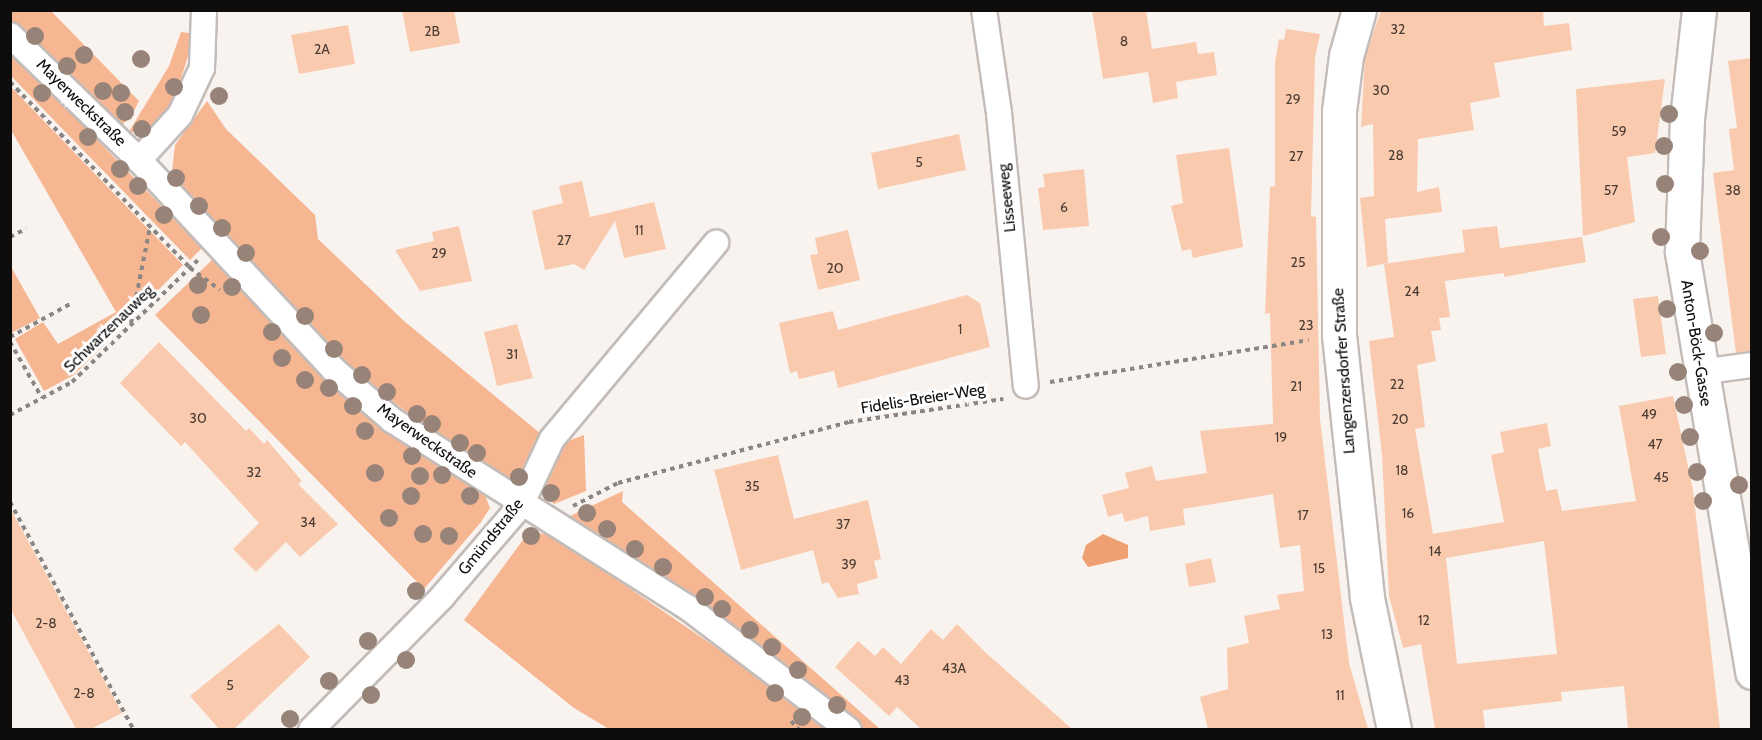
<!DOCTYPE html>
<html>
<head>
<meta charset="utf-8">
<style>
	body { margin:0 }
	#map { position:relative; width:1762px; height:740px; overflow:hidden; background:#f9f3ef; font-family:Cabin,sans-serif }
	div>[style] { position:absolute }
	.green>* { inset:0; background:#f6b692 }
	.water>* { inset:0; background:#eea072 }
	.building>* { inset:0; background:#facaae }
	.path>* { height:4px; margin-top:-2px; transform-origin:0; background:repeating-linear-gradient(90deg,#8a8683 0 4.5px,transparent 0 9px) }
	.roads { filter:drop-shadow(2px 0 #c3bcb9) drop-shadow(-2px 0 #c3bcb9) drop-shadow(0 2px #c3bcb9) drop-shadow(0 -2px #c3bcb9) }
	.street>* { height:24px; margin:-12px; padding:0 12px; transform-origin:12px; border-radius:12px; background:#fff }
	.secondary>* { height:33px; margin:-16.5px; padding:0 16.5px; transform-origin:16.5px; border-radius:16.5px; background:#fff }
	.trees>* { width:18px; height:18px; margin:-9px; border-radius:50%; background:#978377 }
	span { translate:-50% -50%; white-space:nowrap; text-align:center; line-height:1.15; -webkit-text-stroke:6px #fff; paint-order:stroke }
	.number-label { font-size:14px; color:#4a3c34 }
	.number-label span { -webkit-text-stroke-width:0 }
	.street-label { font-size:16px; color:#0f0d0c }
	.frame { position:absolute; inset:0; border:12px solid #0f0d0c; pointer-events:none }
</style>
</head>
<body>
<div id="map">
	<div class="green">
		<i style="clip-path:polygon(10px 11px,51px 11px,139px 101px,132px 115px,119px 128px,11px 20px)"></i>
		<i style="clip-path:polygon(181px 32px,190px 33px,189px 53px,172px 107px,156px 127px,128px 133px,169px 66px)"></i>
		<i style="clip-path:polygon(10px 50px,202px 248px,190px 260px,11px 76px)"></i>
		<i style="clip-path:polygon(11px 87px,183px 265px,74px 375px,44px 391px,15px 339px,43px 322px,58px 344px,116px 312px,11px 130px)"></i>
		<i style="clip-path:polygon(207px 101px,226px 129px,315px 215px,318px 239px,404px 321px,547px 439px,532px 451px,519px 485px,434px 434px,354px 370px,171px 180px,175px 145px)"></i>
		<i style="clip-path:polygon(213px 259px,302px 349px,399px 436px,485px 495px,490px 508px,481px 522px,424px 589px,155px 315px)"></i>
		<i style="clip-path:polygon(10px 265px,40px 318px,11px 333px,10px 332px)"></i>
		<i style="clip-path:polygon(584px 435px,586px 491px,554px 504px,541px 491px,549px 476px,551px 456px,565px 442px)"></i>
		<i style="clip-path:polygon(623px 491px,622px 502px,880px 729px,863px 729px,734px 628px,570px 516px)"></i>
		<i style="clip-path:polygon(528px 533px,550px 534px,792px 699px,827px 729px,609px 729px,574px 708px,464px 620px)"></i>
	</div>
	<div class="water">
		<i style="clip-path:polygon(1103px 534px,1128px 545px,1128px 558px,1088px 567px,1082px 558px,1086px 545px)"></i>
	</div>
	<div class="building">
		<i style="clip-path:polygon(402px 10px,454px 10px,460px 43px,410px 52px)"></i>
		<i style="clip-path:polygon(1092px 10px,1146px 10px,1152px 49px,1196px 42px,1198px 54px,1214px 52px,1217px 75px,1176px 82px,1178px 98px,1153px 103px,1148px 72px,1103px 79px)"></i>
		<i style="clip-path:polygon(1381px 10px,1543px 10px,1544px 26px,1569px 23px,1572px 50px,1494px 63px,1500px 97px,1470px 103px,1474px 130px,1418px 139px,1417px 192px,1439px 187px,1442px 212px,1385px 219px,1388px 263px,1367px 267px,1360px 198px,1374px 196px,1373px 124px,1361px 127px,1365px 57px)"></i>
		<i style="clip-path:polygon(348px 25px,355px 64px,299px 74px,291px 35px)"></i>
		<i style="clip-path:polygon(1286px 29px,1320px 34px,1315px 58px,1311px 216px,1316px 217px,1320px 419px,1349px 663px,1368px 729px,1208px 729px,1200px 697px,1228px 689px,1227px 648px,1249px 643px,1244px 616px,1280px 609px,1277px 595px,1304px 591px,1300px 545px,1280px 548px,1273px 494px,1183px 509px,1185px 525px,1150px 531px,1148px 516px,1125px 522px,1122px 513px,1108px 517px,1102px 495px,1129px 488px,1125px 473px,1152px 466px,1156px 481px,1207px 473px,1200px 431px,1273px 424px,1270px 313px,1265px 314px,1270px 187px,1275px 186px,1275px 62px,1279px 39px,1284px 40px)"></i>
		<i style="clip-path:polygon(1752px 58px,1752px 351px,1736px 353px,1713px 173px,1734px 170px,1729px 129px,1737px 128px,1728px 61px)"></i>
		<i style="clip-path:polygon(1665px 79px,1655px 153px,1627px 157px,1635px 222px,1583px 236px,1576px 89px)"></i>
		<i style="clip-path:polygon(959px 134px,966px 170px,878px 189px,871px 153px)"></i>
		<i style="clip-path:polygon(1229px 148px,1243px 247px,1193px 258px,1191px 249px,1182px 251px,1171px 206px,1183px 203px,1176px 155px)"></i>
		<i style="clip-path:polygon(1084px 169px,1089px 226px,1043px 230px,1038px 188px,1045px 187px,1043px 174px)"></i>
		<i style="clip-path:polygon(582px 181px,590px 217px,654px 202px,666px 249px,624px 258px,615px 221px,584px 270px,574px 264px,545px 270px,532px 211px,563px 203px,559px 186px)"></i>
		<i style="clip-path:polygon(459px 226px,472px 281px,420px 291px,395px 250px,434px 241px,432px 232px)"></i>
		<i style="clip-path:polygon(evenodd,1497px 226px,1500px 248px,1582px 237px,1586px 262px,1504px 277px,1504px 273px,1445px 281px,1450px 317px,1439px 318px,1441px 330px,1431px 331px,1436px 361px,1417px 365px,1425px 427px,1415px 429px,1433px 534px,1504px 522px,1491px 455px,1504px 452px,1500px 432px,1547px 423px,1551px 446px,1538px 449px,1546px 491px,1557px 489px,1562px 511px,1636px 501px,1619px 406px,1673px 396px,1693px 490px,1720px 729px,1628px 729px,1624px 686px,1561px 692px,1562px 701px,1483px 710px,1485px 729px,1435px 729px,1421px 644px,1403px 648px,1389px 596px,1382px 455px,1369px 341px,1394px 337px,1384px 264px,1465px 252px,1462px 230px,1497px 226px,1544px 541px,1557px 654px,1457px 664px,1446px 558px,1544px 541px)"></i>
		<i style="clip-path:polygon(848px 230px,860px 280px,818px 290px,810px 255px,818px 254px,815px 238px)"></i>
		<i style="clip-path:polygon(967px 295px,980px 303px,990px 347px,838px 388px,834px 371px,799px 379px,797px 371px,790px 373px,779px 323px,833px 311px,838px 330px)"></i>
		<i style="clip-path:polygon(1658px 296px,1666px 354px,1641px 357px,1633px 299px)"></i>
		<i style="clip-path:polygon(517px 324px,533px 378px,497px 386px,484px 332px)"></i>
		<i style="clip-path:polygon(159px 342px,246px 431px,249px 428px,264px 444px,267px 440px,302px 481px,298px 484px,338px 524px,300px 557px,286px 542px,256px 572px,233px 549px,259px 523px,185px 442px,181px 446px,120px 383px)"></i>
		<i style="clip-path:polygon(778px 455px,794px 519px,868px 500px,881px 559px,874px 561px,878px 578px,857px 584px,859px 594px,838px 598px,828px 582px,822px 584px,813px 550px,741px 570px,714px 470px)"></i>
		<i style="clip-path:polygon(10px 508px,122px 713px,91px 729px,76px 729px,10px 608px)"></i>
		<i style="clip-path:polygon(1211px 558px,1216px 582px,1189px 587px,1185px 564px)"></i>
		<i style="clip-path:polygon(279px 624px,310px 657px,234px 729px,219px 729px,190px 696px)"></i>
		<i style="clip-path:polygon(957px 624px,985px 652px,1072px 729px,921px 729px,897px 707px,889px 716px,835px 667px,858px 641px,875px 656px,883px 647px,901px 664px,931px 629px,943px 640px)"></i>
	</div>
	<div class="path">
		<i style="left:10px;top:82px;width:259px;rotate:45.9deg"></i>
		<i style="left:190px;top:268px;width:37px;rotate:36deg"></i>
		<i style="left:10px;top:237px;width:18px;rotate:-27deg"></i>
		<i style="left:131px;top:323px;width:98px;rotate:-78.8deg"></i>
		<i style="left:10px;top:337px;width:68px;rotate:-28.8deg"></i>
		<i style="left:10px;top:342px;width:64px;rotate:60.3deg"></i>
		<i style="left:1050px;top:382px;width:262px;rotate:-9.2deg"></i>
		<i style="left:10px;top:415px;width:70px;rotate:-28deg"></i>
		<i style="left:72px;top:382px;width:175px;rotate:-44.1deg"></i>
		<i style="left:10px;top:502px;width:260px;rotate:61.5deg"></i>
		<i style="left:573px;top:506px;width:51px;rotate:-27.1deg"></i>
		<i style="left:618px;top:483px;width:239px;rotate:-14.8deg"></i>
		<i style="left:849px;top:422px;width:156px;rotate:-8.5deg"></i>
		<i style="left:791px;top:721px;width:12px;rotate:48deg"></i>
	</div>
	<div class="roads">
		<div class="street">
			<i style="left:984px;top:10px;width:104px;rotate:81.7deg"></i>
			<i style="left:999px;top:113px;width:274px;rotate:84.4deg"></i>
			<i style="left:10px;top:35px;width:180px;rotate:44.1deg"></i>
			<i style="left:139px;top:160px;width:287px;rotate:47.1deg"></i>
			<i style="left:334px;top:370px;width:77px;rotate:40.8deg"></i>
			<i style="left:392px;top:420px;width:349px;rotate:32.4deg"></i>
			<i style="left:687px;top:607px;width:203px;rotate:37.2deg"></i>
			<i style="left:139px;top:160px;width:61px;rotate:-47.7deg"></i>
			<i style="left:180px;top:115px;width:52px;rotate:-64.9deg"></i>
			<i style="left:202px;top:68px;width:58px;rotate:-88deg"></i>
			<i style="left:1700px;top:372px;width:52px;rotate:-7.7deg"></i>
			<i style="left:311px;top:730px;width:187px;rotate:-45.4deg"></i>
			<i style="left:442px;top:597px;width:121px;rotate:-49.3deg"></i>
			<i style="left:521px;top:505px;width:73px;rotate:-64.8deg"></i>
			<i style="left:552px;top:439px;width:256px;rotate:-50.1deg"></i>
		</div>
		<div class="secondary">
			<i style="left:1359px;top:10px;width:48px;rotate:105.8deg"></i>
			<i style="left:1346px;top:56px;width:55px;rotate:97.3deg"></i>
			<i style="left:1339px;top:111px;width:224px;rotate:90deg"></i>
			<i style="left:1339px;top:335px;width:264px;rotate:83.9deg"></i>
			<i style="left:1367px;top:598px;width:135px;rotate:78.4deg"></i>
			<i style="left:1699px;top:10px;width:110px;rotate:96.3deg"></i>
			<i style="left:1687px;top:119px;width:133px;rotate:92.2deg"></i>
			<i style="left:1682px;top:252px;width:426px;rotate:80.5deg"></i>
		</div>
	</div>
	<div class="trees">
		<i style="left:35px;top:36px"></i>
		<i style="left:84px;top:55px"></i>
		<i style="left:141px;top:59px"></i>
		<i style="left:67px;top:66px"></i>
		<i style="left:174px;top:87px"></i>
		<i style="left:103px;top:91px"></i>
		<i style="left:42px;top:93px"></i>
		<i style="left:121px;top:93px"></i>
		<i style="left:219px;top:96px"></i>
		<i style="left:125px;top:112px"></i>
		<i style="left:1669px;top:114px"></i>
		<i style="left:142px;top:129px"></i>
		<i style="left:88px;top:137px"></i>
		<i style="left:1664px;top:146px"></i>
		<i style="left:120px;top:169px"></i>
		<i style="left:176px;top:178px"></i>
		<i style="left:1665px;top:184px"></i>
		<i style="left:138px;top:186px"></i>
		<i style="left:199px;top:206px"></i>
		<i style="left:164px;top:215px"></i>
		<i style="left:222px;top:228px"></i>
		<i style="left:1661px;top:237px"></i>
		<i style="left:1700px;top:251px"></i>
		<i style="left:246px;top:253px"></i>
		<i style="left:198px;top:285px"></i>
		<i style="left:232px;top:287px"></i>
		<i style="left:1667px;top:309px"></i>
		<i style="left:201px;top:315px"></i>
		<i style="left:305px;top:316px"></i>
		<i style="left:272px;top:332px"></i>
		<i style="left:1714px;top:333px"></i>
		<i style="left:334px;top:349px"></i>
		<i style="left:282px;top:358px"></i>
		<i style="left:1678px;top:372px"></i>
		<i style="left:362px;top:375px"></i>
		<i style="left:305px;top:380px"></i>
		<i style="left:329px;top:388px"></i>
		<i style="left:387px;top:392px"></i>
		<i style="left:1684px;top:405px"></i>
		<i style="left:353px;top:406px"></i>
		<i style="left:417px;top:414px"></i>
		<i style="left:432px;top:424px"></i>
		<i style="left:365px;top:431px"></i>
		<i style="left:1690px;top:437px"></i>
		<i style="left:460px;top:443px"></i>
		<i style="left:477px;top:453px"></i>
		<i style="left:412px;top:456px"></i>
		<i style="left:1697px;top:472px"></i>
		<i style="left:375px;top:473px"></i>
		<i style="left:442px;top:475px"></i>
		<i style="left:420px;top:476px"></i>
		<i style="left:519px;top:477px"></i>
		<i style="left:1739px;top:485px"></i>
		<i style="left:551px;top:493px"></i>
		<i style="left:411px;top:496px"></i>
		<i style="left:470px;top:496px"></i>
		<i style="left:1703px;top:501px"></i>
		<i style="left:587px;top:513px"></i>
		<i style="left:389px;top:518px"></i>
		<i style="left:607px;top:529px"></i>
		<i style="left:423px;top:534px"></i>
		<i style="left:449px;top:536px"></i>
		<i style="left:531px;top:536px"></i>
		<i style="left:635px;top:549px"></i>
		<i style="left:663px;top:567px"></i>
		<i style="left:416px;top:591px"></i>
		<i style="left:705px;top:597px"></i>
		<i style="left:722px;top:609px"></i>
		<i style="left:750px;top:630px"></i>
		<i style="left:368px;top:641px"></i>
		<i style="left:772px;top:647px"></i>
		<i style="left:406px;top:660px"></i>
		<i style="left:798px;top:670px"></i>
		<i style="left:329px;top:681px"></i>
		<i style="left:775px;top:693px"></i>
		<i style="left:371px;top:695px"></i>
		<i style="left:837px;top:705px"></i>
		<i style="left:802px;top:717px"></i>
		<i style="left:290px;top:719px"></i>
	</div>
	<div class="number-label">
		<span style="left:1398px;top:29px">32</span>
		<span style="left:432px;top:31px">2B</span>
		<span style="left:1124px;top:41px">8</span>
		<span style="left:322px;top:49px">2A</span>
		<span style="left:1381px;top:90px">30</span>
		<span style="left:1293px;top:99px">29</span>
		<span style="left:1619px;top:131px">59</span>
		<span style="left:1396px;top:155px">28</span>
		<span style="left:1296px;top:156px">27</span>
		<span style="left:919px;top:162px">5</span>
		<span style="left:1611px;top:190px">57</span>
		<span style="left:1733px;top:190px">38</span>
		<span style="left:1064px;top:207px">6</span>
		<span style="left:639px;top:230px">11</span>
		<span style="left:564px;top:240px">27</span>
		<span style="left:439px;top:253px">29</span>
		<span style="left:1298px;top:262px">25</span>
		<span style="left:835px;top:268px">20</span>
		<span style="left:1412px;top:291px">24</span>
		<span style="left:1306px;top:325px">23</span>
		<span style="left:960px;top:329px">1</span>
		<span style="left:512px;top:354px">31</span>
		<span style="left:1397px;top:384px">22</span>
		<span style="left:1296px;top:386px">21</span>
		<span style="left:1649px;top:414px">49</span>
		<span style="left:198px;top:418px">30</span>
		<span style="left:1400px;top:419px">20</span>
		<span style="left:1281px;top:437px">19</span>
		<span style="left:1655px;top:444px">47</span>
		<span style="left:1402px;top:470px">18</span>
		<span style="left:254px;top:472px">32</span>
		<span style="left:1661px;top:477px">45</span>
		<span style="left:752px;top:486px">35</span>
		<span style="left:1408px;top:513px">16</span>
		<span style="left:1303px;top:515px">17</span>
		<span style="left:308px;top:522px">34</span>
		<span style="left:843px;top:524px">37</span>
		<span style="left:1435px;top:551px">14</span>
		<span style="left:849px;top:564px">39</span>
		<span style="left:1319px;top:568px">15</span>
		<span style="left:1424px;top:620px">12</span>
		<span style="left:46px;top:623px">2-8</span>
		<span style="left:1327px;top:634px">13</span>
		<span style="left:954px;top:668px">43A</span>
		<span style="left:902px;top:680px">43</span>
		<span style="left:230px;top:685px">5</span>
		<span style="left:84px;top:693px">2-8</span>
		<span style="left:1340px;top:695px">11</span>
	</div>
	<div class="street-label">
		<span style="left:81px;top:103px;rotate:44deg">Mayerweckstraße</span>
		<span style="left:1007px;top:198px;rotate:-96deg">Lisseeweg</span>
		<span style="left:109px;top:329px;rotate:-44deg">Schwarzenauweg</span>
		<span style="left:1696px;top:343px;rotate:81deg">Anton-Böck-Gasse</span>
		<span style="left:1344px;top:371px;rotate:-94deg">Langenzersdorfer Straße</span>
		<span style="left:923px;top:399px;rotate:-9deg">Fidelis-Breier-Weg</span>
		<span style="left:427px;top:441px;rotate:35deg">Mayerweckstraße</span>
		<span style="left:491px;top:537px;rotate:-51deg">Gmündstraße</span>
	</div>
	<div class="frame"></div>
</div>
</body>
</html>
